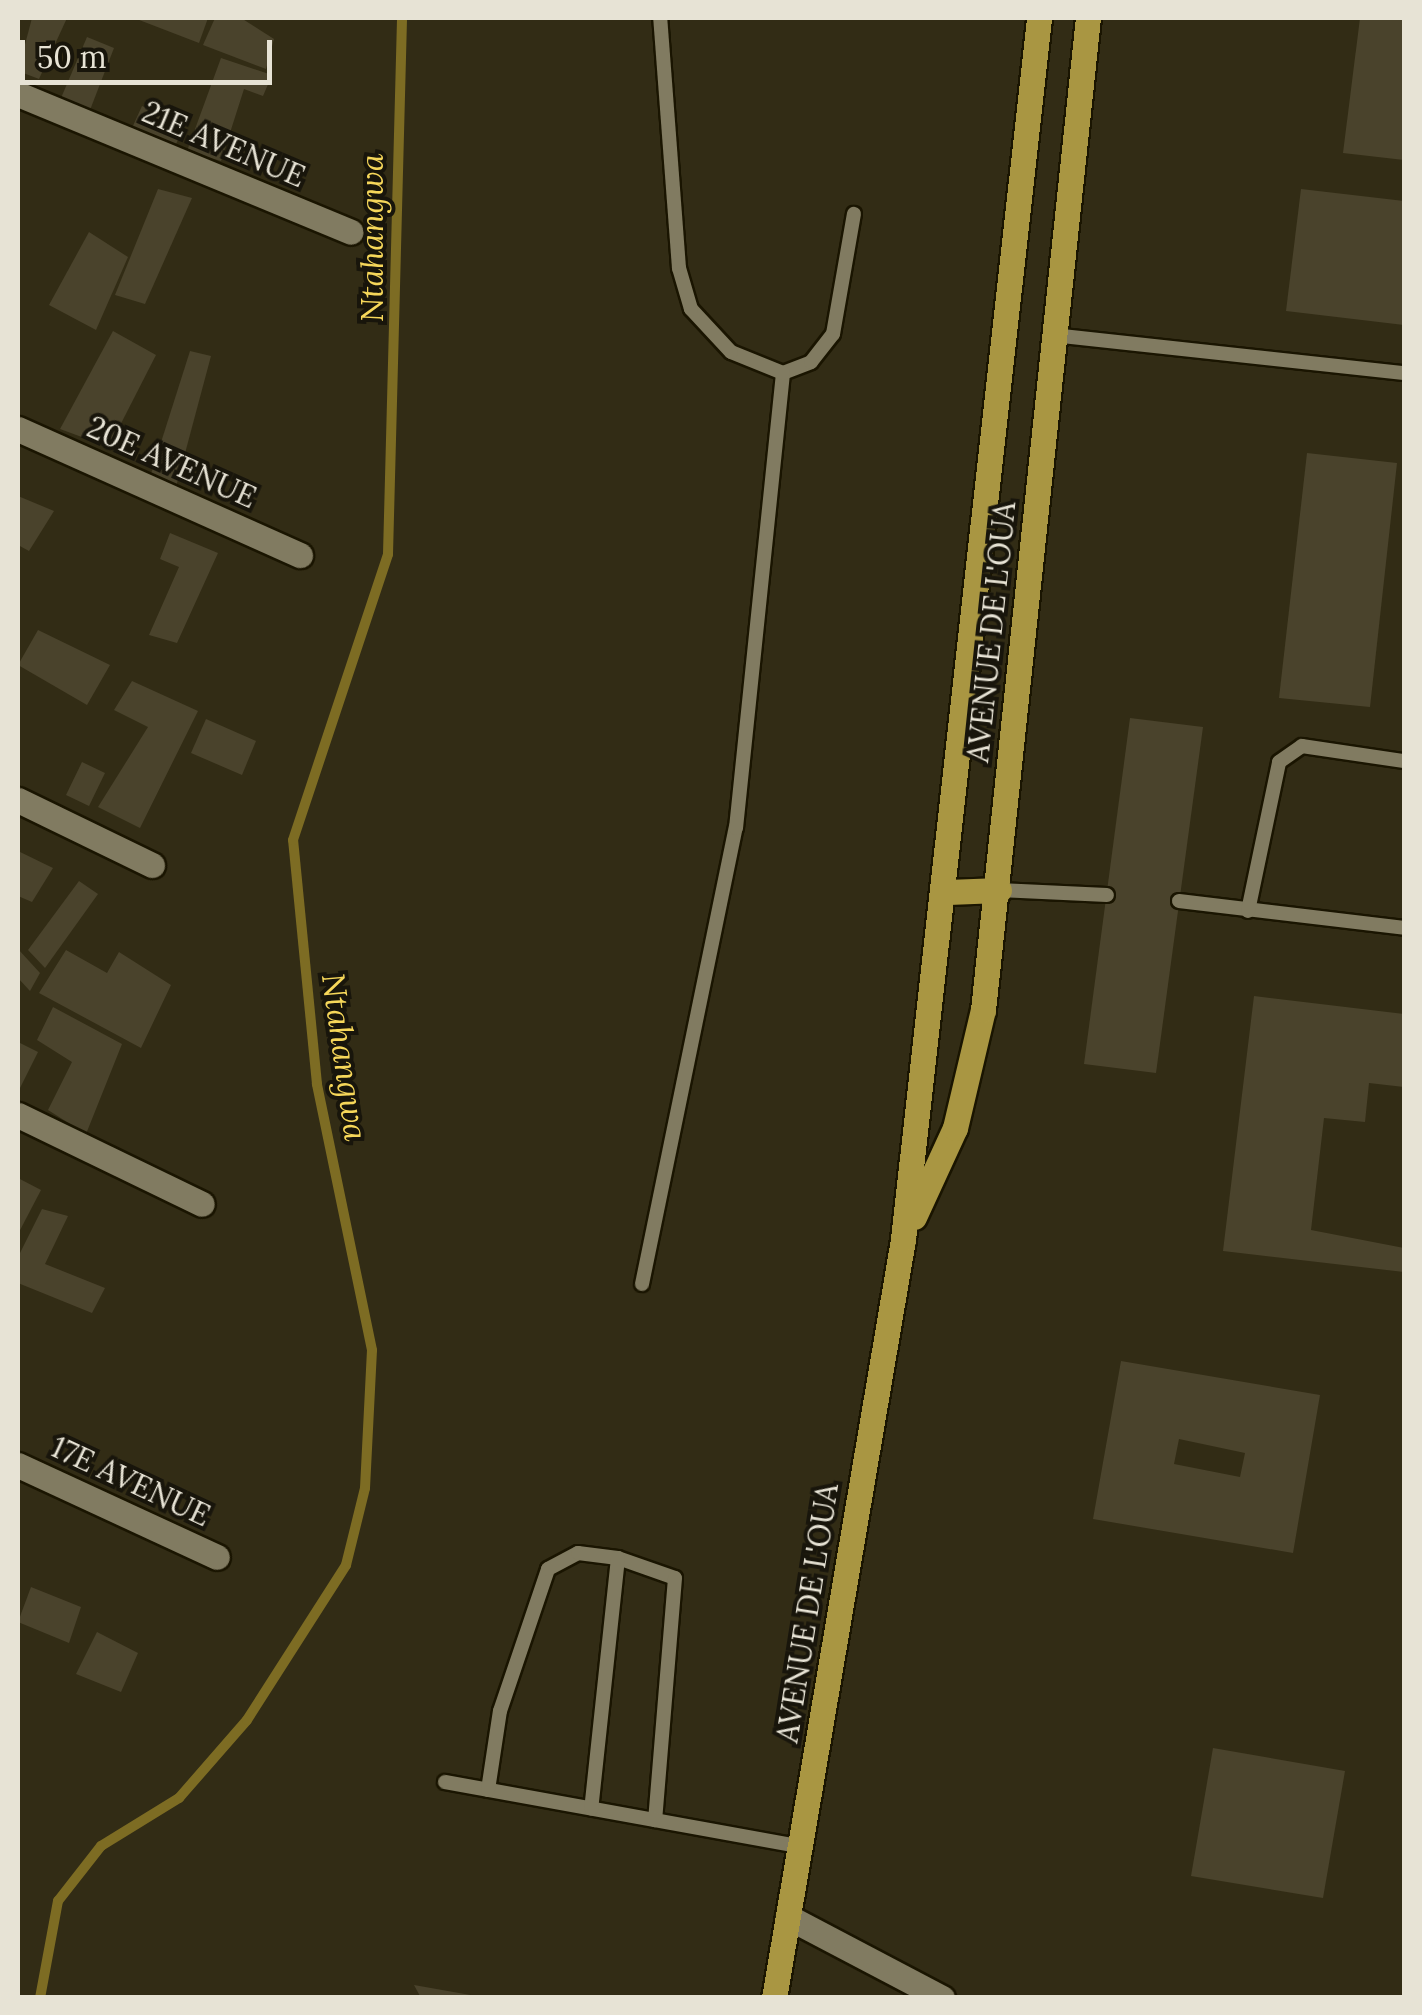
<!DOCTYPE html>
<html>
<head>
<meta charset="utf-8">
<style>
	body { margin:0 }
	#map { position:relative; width:1422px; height:2015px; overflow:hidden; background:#322c15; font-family:Lora,serif }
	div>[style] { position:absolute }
	.stream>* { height:10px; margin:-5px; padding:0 5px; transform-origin:5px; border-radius:5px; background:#7d6c23 }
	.building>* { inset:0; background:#4a432c }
	.roads { filter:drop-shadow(2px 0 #1a1501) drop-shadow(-2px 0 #1a1501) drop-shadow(0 2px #1a1501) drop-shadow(0 -2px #1a1501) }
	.lane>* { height:14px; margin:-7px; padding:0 7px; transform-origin:7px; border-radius:7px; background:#817b61 }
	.street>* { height:25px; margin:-12.5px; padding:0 12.5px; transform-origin:12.5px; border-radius:12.5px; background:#817b61 }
	.primary>* { height:25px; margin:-12.5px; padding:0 12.5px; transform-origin:12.5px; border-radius:12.5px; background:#a99642 }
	span { translate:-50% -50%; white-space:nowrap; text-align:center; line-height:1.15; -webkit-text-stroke:8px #18150b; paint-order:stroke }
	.street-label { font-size:30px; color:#e7e3d5 }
	.water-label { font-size:32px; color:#f6d75a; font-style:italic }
	.frame { position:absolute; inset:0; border:20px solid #e7e3d5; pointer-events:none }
	.scale { position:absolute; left:20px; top:40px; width:252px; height:45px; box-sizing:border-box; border:5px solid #e7e3d5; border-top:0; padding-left:12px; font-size:30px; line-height:35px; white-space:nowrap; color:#e7e3d5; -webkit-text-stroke:8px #18150b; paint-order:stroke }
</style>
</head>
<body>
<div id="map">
	<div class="stream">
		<i style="left:40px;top:1998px;width:99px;rotate:-79.5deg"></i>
		<i style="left:58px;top:1901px;width:70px;rotate:-52deg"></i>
		<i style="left:101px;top:1846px;width:92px;rotate:-31.6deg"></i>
		<i style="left:179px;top:1798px;width:103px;rotate:-48.9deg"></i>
		<i style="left:247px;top:1720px;width:184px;rotate:-57.4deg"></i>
		<i style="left:346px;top:1565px;width:79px;rotate:-76.1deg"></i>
		<i style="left:365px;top:1488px;width:138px;rotate:-87.1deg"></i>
		<i style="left:372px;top:1350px;width:272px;rotate:-101.7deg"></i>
		<i style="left:317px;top:1084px;width:245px;rotate:-95.6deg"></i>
		<i style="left:293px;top:840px;width:301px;rotate:-71.6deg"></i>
		<i style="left:388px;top:554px;width:536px;rotate:-88.5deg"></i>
	</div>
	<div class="building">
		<i style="clip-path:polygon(32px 18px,67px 18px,39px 79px,18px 71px)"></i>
		<i style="clip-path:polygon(134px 18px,208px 18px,199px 43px)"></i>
		<i style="clip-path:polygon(215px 18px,241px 18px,274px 39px,266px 69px,203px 45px)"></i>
		<i style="clip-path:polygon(1360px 18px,1404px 18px,1404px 160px,1343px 153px)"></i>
		<i style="clip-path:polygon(87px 37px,114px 48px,90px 110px,61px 98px)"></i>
		<i style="clip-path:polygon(221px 58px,272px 75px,263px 96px,244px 89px,221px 161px,187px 151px)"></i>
		<i style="clip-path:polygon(142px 106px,186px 124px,175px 146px,132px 128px)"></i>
		<i style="clip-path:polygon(158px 189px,192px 198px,145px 304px,115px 295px)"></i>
		<i style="clip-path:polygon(1301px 189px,1404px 201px,1404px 325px,1286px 311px)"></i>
		<i style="clip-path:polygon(89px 232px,128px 257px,96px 330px,49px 305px)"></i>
		<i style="clip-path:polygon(113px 331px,156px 355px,109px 447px,60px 429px)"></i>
		<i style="clip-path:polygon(190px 351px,211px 356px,176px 487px,150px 477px)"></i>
		<i style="clip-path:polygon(1307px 453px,1397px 463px,1370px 707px,1279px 698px)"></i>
		<i style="clip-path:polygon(18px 496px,54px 511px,29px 551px,18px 545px)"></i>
		<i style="clip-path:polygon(170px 533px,218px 553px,177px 643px,149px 635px,179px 567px,160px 559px)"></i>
		<i style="clip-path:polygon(38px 630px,110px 665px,87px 705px,18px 665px)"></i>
		<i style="clip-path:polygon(132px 681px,198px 711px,140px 828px,98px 807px,148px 727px,114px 710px)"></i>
		<i style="clip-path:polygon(1130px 718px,1203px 727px,1156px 1073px,1084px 1064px)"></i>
		<i style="clip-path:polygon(206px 719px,256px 741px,242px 775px,191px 753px)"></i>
		<i style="clip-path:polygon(82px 762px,105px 773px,89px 806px,66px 795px)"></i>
		<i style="clip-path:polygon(18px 851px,53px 868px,32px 902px,18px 896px)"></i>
		<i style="clip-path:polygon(79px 881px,98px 894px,45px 968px,28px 950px)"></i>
		<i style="clip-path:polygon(18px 949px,40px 973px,30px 991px,18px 978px)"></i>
		<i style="clip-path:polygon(66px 950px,107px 973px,119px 952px,171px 985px,141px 1048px,39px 993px)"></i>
		<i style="clip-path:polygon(1254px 996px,1404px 1014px,1404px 1087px,1369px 1083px,1365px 1122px,1324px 1118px,1311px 1230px,1404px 1248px,1404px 1272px,1223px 1251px)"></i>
		<i style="clip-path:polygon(53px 1007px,122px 1044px,86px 1134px,48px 1110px,72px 1062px,37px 1040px)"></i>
		<i style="clip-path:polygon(18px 1042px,38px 1052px,18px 1092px)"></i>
		<i style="clip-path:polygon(18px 1178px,41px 1190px,18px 1234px)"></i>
		<i style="clip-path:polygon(42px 1209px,68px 1216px,45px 1264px,105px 1288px,92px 1313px,18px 1283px,18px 1257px)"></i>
		<i style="clip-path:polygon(evenodd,1121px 1361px,1320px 1395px,1293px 1553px,1093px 1519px,1121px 1361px,1179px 1439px,1245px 1453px,1240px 1477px,1174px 1464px,1179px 1439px)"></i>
		<i style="clip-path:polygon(31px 1587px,81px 1607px,69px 1643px,18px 1622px)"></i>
		<i style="clip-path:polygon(97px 1632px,138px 1653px,121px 1692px,76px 1674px)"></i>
		<i style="clip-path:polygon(1213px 1748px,1345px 1771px,1323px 1898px,1191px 1876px)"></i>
		<i style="clip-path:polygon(414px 1985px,476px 1996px,476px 1998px,421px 1998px)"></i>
	</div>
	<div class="roads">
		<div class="lane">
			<i style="left:1053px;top:335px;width:353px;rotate:6.2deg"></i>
			<i style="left:783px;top:373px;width:30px;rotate:-21deg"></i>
			<i style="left:811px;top:362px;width:36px;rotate:-52deg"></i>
			<i style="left:833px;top:334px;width:122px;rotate:-80.1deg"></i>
			<i style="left:999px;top:890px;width:108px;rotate:2.7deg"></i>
			<i style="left:1179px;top:901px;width:227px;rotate:6.8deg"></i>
			<i style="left:1248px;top:911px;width:152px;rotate:-78.2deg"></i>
			<i style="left:1279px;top:762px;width:28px;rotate:-35deg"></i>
			<i style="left:1302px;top:746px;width:103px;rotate:8.4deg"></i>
			<i style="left:642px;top:1284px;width:466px;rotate:-78.4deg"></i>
			<i style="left:736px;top:828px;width:457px;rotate:-84.1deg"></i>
			<i style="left:783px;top:373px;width:56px;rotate:-158deg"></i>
			<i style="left:731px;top:352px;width:59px;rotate:-132.9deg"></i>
			<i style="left:691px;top:309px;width:43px;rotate:-106.3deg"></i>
			<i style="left:679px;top:268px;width:251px;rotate:-94.3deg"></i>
			<i style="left:618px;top:1558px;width:60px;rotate:19.3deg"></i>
			<i style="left:675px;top:1578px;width:243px;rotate:94.7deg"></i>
			<i style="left:445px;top:1782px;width:362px;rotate:10.3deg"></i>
			<i style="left:488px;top:1790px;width:80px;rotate:-81.4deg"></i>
			<i style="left:500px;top:1711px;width:150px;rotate:-71.3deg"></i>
			<i style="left:548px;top:1569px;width:34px;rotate:-28deg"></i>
			<i style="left:578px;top:1553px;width:40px;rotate:7.1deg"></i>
			<i style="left:618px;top:1558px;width:252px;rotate:96.1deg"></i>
		</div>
		<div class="street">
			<i style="left:18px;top:94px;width:360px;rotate:22.5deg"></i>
			<i style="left:18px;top:429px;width:309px;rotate:24.1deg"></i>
			<i style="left:18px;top:800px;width:149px;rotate:25.9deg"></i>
			<i style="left:18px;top:1115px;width:204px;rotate:25.8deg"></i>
			<i style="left:18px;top:1465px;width:219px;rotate:24.8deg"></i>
			<i style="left:788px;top:1917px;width:174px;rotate:27.7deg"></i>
		</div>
		<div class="primary">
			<i style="left:948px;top:892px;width:51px;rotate:-2.2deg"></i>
			<i style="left:914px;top:1217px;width:98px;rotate:-65.3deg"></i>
			<i style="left:955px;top:1128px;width:121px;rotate:-76.7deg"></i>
			<i style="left:983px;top:1010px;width:998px;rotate:-83.96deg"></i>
			<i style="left:774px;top:1998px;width:770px;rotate:-80.35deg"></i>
			<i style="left:903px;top:1239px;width:1229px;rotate:-83.64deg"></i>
		</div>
	</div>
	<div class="street-label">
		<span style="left:224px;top:144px;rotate:23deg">21E AVENUE</span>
		<span style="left:172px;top:462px;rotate:24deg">20E AVENUE</span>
		<span style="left:991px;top:632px;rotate:-84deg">AVENUE DE L'OUA</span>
		<span style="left:131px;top:1481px;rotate:25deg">17E AVENUE</span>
		<span style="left:807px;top:1613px;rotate:-81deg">AVENUE DE L'OUA</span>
	</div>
	<div class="water-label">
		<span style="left:372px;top:238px;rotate:-90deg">Ntahangwa</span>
		<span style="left:344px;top:1057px;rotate:82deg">Ntahangwa</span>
	</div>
	<div class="frame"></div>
	<div class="scale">50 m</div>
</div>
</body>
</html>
